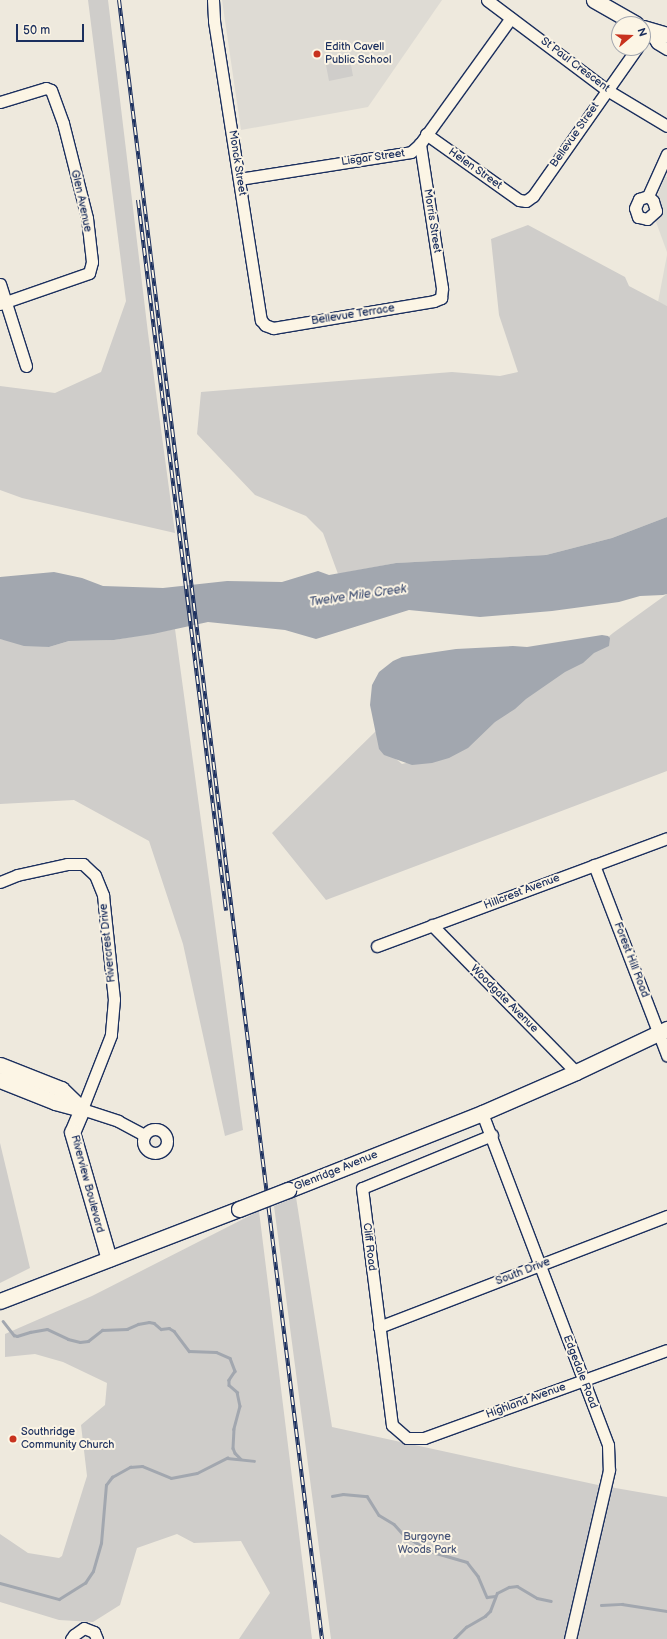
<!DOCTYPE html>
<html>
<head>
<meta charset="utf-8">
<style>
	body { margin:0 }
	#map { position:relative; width:667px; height:1639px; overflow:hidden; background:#eee9dd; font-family:"Balsamiq Sans",sans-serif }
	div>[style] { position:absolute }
	.built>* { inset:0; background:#dedbd4 }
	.green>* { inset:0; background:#cfcdca }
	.water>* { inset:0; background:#a2a7af }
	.stream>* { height:2.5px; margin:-1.25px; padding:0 1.25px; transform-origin:1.25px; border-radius:1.25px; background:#a2a7af }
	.roads { filter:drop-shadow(1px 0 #1b2f5e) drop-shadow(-1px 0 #1b2f5e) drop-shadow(0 1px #1b2f5e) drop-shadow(0 -1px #1b2f5e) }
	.street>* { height:11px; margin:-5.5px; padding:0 5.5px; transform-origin:5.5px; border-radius:5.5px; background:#fcf5e5 }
	.street>.ring { margin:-5.5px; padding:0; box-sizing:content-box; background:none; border:11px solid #fcf5e5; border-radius:50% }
	.secondary>* { height:15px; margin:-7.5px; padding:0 7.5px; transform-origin:7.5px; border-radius:7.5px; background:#fcf5e5 }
	.rail>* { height:4px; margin-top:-2px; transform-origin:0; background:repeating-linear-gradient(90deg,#fcf5e5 0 8px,#1b2f5e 0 16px); box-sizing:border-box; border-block:1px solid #1b2f5e }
	.bridges { filter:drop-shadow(1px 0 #1b2f5e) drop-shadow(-1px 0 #1b2f5e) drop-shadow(0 1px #1b2f5e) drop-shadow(0 -1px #1b2f5e) }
	.secondary-bridge>* { height:15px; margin:-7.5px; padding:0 7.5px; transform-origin:7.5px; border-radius:7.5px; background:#fcf5e5 }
	.dots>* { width:11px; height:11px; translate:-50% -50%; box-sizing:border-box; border:2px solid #fcf5e5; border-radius:50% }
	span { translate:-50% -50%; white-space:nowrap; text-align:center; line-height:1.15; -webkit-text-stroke:4px #fcf5e5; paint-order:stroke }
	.poi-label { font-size:11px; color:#1b2f5e }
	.left { translate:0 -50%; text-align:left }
	.street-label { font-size:11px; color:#1b2f5e }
	.park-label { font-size:11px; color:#485679 }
	.water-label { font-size:12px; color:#445376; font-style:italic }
	.north { position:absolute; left:611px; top:16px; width:40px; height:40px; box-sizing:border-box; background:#fcf5e5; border:1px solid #a2a6af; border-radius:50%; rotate:71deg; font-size:11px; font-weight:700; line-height:16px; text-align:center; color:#1b2f5e }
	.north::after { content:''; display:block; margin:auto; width:14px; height:18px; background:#c8321e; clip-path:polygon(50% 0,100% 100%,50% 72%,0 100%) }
	.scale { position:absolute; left:16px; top:24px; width:68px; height:18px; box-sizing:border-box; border:2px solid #1b2f5e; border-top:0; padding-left:5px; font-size:12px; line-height:14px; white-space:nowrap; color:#1b2f5e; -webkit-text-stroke:3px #fcf5e5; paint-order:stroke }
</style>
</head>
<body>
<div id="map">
	<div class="built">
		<i style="clip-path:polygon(222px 0,442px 0,368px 107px,241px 130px)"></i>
		<i style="clip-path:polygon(665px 176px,667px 177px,667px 252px,652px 211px)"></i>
		<i style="clip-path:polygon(667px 255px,667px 306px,658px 302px)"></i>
	</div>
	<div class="green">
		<i style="clip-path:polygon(88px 0,108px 0,148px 333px,175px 533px,22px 498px,0 490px,0 386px,55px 393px,101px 372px,126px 301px)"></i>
		<i style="clip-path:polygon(350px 60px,353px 76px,329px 81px,326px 65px)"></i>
		<i style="clip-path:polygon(528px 225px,625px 277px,629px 286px,667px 306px,667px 517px,612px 538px,546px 555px,396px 563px,338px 574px,323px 533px,306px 516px,255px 495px,197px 434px,201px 392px,452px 372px,500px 376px,518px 372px,499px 315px,491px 239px)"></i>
		<i style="clip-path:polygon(667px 594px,667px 771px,326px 900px,272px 833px,377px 730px,384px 749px,402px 764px,414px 761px,577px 664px,613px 633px)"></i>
		<i style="clip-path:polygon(175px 629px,243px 1130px,225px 1136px,183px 944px,149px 841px,74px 800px,0 804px,0 639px,49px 647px,69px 641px,114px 640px)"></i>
		<i style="clip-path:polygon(0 1143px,30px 1268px,0 1283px)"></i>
		<i style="clip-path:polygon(296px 1197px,332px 1427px,598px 1485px,667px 1497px,667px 1639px,331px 1639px,274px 1206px)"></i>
		<i style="clip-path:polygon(259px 1211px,312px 1639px,239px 1639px,270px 1593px,241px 1541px,194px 1543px,177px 1534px,137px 1548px,120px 1605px,93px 1622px,59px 1620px,0 1602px,0 1534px,28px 1553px,59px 1558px,62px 1556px,87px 1476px,81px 1425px,105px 1405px,107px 1383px,63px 1362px,35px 1354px,5px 1357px,5px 1334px,92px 1296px)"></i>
	</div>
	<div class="water">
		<i style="clip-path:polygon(667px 517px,667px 594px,663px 595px,640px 596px,619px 602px,552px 611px,480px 617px,409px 610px,316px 639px,285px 630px,208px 622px,153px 634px,114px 640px,69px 641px,49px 647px,24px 646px,0 639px,0 577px,54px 572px,82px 578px,103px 586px,163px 588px,227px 581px,282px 582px,318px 571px,329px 575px,396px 563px,546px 555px,612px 538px)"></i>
		<i style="clip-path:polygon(602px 635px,608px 636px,610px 638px,609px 646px,594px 653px,583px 663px,565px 672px,526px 699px,515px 709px,495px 722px,468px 748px,449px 758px,432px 763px,412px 765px,384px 755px,379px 749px,370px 705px,372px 685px,379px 672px,393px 661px,402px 657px,456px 649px,513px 646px,527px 647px)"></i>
	</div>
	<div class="stream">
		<i style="left:3px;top:1321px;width:18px;rotate:52deg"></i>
		<i style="left:14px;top:1335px;width:3px;rotate:18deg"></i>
		<i style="left:17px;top:1336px;width:14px;rotate:-17deg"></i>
		<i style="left:30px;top:1332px;width:17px;rotate:-10deg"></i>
		<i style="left:47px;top:1329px;width:23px;rotate:25deg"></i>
		<i style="left:68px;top:1339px;width:12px;rotate:14deg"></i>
		<i style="left:80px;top:1342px;width:8px;rotate:-7deg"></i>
		<i style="left:88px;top:1341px;width:18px;rotate:-38deg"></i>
		<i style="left:102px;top:1330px;width:25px;rotate:-2deg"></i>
		<i style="left:127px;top:1329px;width:12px;rotate:-24deg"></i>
		<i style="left:138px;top:1324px;width:11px;rotate:-10deg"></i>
		<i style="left:149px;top:1322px;width:5px;rotate:11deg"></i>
		<i style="left:154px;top:1323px;width:9px;rotate:41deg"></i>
		<i style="left:161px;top:1329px;width:8px;rotate:-7deg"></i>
		<i style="left:169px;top:1328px;width:6px;rotate:31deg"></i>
		<i style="left:174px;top:1331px;width:25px;rotate:53deg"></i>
		<i style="left:189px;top:1351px;width:27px;rotate:2deg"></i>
		<i style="left:216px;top:1352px;width:15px;rotate:23deg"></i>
		<i style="left:230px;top:1358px;width:14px;rotate:69deg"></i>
		<i style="left:235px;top:1371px;width:11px;rotate:124deg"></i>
		<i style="left:229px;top:1380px;width:5px;rotate:90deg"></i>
		<i style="left:229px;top:1385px;width:11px;rotate:41deg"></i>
		<i style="left:237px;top:1392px;width:14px;rotate:78deg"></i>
		<i style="left:240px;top:1406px;width:24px;rotate:105deg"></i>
		<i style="left:234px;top:1429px;width:19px;rotate:93deg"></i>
		<i style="left:233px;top:1448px;width:5px;rotate:68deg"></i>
		<i style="left:235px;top:1453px;width:8px;rotate:45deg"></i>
		<i style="left:332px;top:1496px;width:11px;rotate:-10deg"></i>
		<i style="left:343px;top:1494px;width:24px;rotate:5deg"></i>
		<i style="left:367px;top:1496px;width:22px;rotate:58deg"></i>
		<i style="left:379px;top:1515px;width:17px;rotate:31deg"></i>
		<i style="left:394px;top:1524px;width:15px;rotate:48deg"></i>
		<i style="left:404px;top:1535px;width:22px;rotate:32deg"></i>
		<i style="left:423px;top:1547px;width:14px;rotate:25deg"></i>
		<i style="left:436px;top:1553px;width:32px;rotate:16deg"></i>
		<i style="left:467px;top:1562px;width:18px;rotate:52deg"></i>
		<i style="left:478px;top:1576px;width:23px;rotate:67deg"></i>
		<i style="left:487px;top:1597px;width:8px;rotate:-7deg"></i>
		<i style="left:0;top:1583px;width:61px;rotate:15.2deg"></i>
		<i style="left:59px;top:1599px;width:31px;rotate:-32deg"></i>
		<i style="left:85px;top:1583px;width:14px;rotate:-56deg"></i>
		<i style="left:93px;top:1571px;width:29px;rotate:-74deg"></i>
		<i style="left:101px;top:1543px;width:58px;rotate:-85.1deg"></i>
		<i style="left:106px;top:1485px;width:10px;rotate:-53deg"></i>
		<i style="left:112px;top:1477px;width:21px;rotate:-29deg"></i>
		<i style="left:130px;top:1467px;width:12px;rotate:-5deg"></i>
		<i style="left:142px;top:1466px;width:31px;rotate:22deg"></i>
		<i style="left:171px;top:1478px;width:26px;rotate:-11deg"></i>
		<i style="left:197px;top:1473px;width:34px;rotate:-27deg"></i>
		<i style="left:227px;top:1458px;width:27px;rotate:6deg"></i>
		<i style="left:601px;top:1605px;width:21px;rotate:-3deg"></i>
		<i style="left:622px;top:1604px;width:46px;rotate:8.8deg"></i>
		<i style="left:454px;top:1639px;width:17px;rotate:-45deg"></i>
		<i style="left:466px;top:1627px;width:22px;rotate:-30deg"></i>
		<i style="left:485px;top:1616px;width:7px;rotate:-45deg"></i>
		<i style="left:490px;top:1611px;width:19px;rotate:-69deg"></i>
		<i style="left:497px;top:1593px;width:13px;rotate:-27deg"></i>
		<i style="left:509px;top:1587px;width:8px;rotate:-7deg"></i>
		<i style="left:517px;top:1586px;width:23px;rotate:31deg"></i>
		<i style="left:537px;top:1598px;width:14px;rotate:12deg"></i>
	</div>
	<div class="roads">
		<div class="street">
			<i style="left:213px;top:0;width:21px;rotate:87deg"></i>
			<i style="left:214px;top:21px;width:303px;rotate:81.1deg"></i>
			<i style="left:261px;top:320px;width:6px;rotate:51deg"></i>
			<i style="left:265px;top:325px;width:9px;rotate:21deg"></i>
			<i style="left:273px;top:328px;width:163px;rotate:-9.5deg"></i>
			<i style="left:434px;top:301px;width:8px;rotate:-23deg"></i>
			<i style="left:441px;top:298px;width:10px;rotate:-84deg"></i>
			<i style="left:442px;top:288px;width:146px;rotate:-98.7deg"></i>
			<i style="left:487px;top:0;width:150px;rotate:36.9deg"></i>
			<i style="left:607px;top:90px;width:70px;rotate:31deg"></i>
			<i style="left:643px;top:39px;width:10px;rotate:-53deg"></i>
			<i style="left:649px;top:31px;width:14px;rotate:56deg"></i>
			<i style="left:657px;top:43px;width:12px;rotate:31deg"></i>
			<i style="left:0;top:102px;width:48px;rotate:-16.9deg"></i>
			<i style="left:46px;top:88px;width:5px;rotate:22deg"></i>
			<i style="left:51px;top:90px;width:35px;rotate:70deg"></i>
			<i style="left:63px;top:123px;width:98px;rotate:75.8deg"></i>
			<i style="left:87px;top:218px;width:44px;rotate:83.5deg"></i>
			<i style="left:92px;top:262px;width:11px;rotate:105deg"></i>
			<i style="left:89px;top:273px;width:94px;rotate:160.8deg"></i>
			<i style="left:426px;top:134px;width:114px;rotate:35.4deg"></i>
			<i style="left:519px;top:200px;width:7px;rotate:8deg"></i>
			<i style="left:526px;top:201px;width:9px;rotate:-36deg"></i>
			<i style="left:533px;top:196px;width:181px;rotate:-54.9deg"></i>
			<i style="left:239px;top:179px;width:174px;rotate:-8.9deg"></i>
			<i style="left:411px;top:152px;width:12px;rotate:-42deg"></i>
			<i style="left:420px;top:144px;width:155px;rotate:-54.2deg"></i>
			<i style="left:648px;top:196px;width:7px;rotate:45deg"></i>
			<i style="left:653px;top:201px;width:10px;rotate:73deg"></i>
			<i style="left:656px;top:211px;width:12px;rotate:138deg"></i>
			<i style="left:647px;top:219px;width:9px;rotate:-167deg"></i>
			<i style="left:638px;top:217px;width:9px;rotate:-108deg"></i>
			<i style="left:635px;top:208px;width:10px;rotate:-66deg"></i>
			<i style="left:639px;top:199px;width:9px;rotate:-18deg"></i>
			<i style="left:648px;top:196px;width:46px;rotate:-65.7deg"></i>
			<i style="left:0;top:284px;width:86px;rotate:72.4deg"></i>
			<i style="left:594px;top:865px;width:204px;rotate:69deg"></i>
			<i style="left:0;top:882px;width:18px;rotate:-22deg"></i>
			<i style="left:17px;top:875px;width:51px;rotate:-12.4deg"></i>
			<i style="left:67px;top:864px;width:16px"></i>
			<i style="left:83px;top:864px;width:16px;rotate:43deg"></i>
			<i style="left:95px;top:875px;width:22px;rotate:68deg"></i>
			<i style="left:103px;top:895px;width:105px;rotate:84deg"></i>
			<i style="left:114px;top:999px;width:36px;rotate:95deg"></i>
			<i style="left:111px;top:1035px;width:79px;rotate:111.4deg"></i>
			<i style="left:82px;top:1109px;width:38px;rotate:18deg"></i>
			<i style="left:118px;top:1121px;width:30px;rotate:28deg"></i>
			<i style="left:432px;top:925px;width:206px;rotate:45.6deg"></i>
			<i style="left:377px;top:946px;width:309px;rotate:-20.4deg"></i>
			<i style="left:482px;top:1113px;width:355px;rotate:69.2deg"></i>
			<i style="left:608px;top:1445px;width:25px;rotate:88deg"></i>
			<i style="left:609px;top:1470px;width:173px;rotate:103deg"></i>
			<i class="ring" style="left:143px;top:1129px;width:13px;height:13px"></i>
			<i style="left:492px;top:1135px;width:140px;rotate:157.8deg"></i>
			<i style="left:362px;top:1188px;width:239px;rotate:82.8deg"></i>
			<i style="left:392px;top:1425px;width:20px;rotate:41deg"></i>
			<i style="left:407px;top:1438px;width:17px"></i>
			<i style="left:424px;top:1438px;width:258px;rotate:-19.9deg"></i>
			<i style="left:379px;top:1327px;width:309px;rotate:-21.1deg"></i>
			<i style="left:71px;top:1639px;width:5px;rotate:-53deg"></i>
			<i style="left:74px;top:1635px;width:12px;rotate:-35deg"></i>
			<i style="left:84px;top:1628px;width:11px;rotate:22deg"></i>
			<i style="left:94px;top:1632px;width:8px;rotate:67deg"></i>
		</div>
		<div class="secondary">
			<i style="left:594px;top:0;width:48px;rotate:29.7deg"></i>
			<i style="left:643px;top:28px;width:25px;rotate:16deg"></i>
			<i style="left:0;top:1065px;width:66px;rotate:21.5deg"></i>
			<i style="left:61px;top:1089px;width:29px;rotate:44deg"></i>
			<i style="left:0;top:1080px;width:59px;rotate:21.8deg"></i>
			<i style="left:55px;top:1102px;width:27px;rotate:15deg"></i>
			<i style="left:82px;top:1109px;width:25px;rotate:113deg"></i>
			<i style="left:72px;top:1132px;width:132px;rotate:73.8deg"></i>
			<i style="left:288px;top:1190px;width:209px;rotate:-21.6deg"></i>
			<i style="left:482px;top:1113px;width:103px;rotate:-23.6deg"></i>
			<i style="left:576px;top:1072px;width:101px;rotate:-25.3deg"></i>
			<i style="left:0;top:1301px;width:256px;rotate:-21.1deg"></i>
		</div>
	</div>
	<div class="rail">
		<i style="left:119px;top:0;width:1652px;rotate:82.94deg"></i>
		<i style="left:138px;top:200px;width:716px;rotate:82.94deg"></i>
	</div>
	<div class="bridges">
		<div class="secondary-bridge">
			<i style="left:239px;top:1209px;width:53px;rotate:-21.2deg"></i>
		</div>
	</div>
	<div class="dots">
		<i style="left:317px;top:54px;background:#c8321e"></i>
		<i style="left:13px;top:1439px;background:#c8321e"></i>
	</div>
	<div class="poi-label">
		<span class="left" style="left:325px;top:54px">Edith Cavell<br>Public School</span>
		<span class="left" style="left:21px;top:1439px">Southridge<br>Community Church</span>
	</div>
	<div class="street-label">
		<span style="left:575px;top:65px;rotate:37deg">St Paul Crescent</span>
		<span style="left:575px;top:135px;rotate:-55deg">Bellevue Street</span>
		<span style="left:373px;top:158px;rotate:-8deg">Lisgar Street</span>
		<span style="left:237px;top:163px;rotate:81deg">Monck Street</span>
		<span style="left:475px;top:169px;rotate:35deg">Helen Street</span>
		<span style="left:81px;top:201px;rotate:78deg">Glen Avenue</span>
		<span style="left:432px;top:221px;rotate:81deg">Morris Street</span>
		<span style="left:353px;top:315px;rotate:-9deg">Bellevue Terrace</span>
		<span style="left:522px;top:892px;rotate:-21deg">Hillcrest Avenue</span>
		<span style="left:108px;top:943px;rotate:-96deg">Rivercrest Drive</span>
		<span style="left:631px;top:960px;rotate:69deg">Forest Hill Road</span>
		<span style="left:504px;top:999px;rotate:45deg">Woodgate Avenue</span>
		<span style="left:336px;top:1171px;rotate:-22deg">Glenridge Avenue</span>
		<span style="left:87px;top:1184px;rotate:75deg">Riverview Boulevard</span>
		<span style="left:369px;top:1247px;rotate:83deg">Cliff Road</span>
		<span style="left:523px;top:1272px;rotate:-21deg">South Drive</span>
		<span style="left:580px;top:1372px;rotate:69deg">Edgedale Road</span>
		<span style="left:526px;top:1401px;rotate:-20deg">Highland Avenue</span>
	</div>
	<div class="park-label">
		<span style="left:427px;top:1544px">Burgoyne<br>Woods Park</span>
	</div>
	<div class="water-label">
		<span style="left:358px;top:596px;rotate:-8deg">Twelve Mile Creek</span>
	</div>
	<div class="north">N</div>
	<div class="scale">50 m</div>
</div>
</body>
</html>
